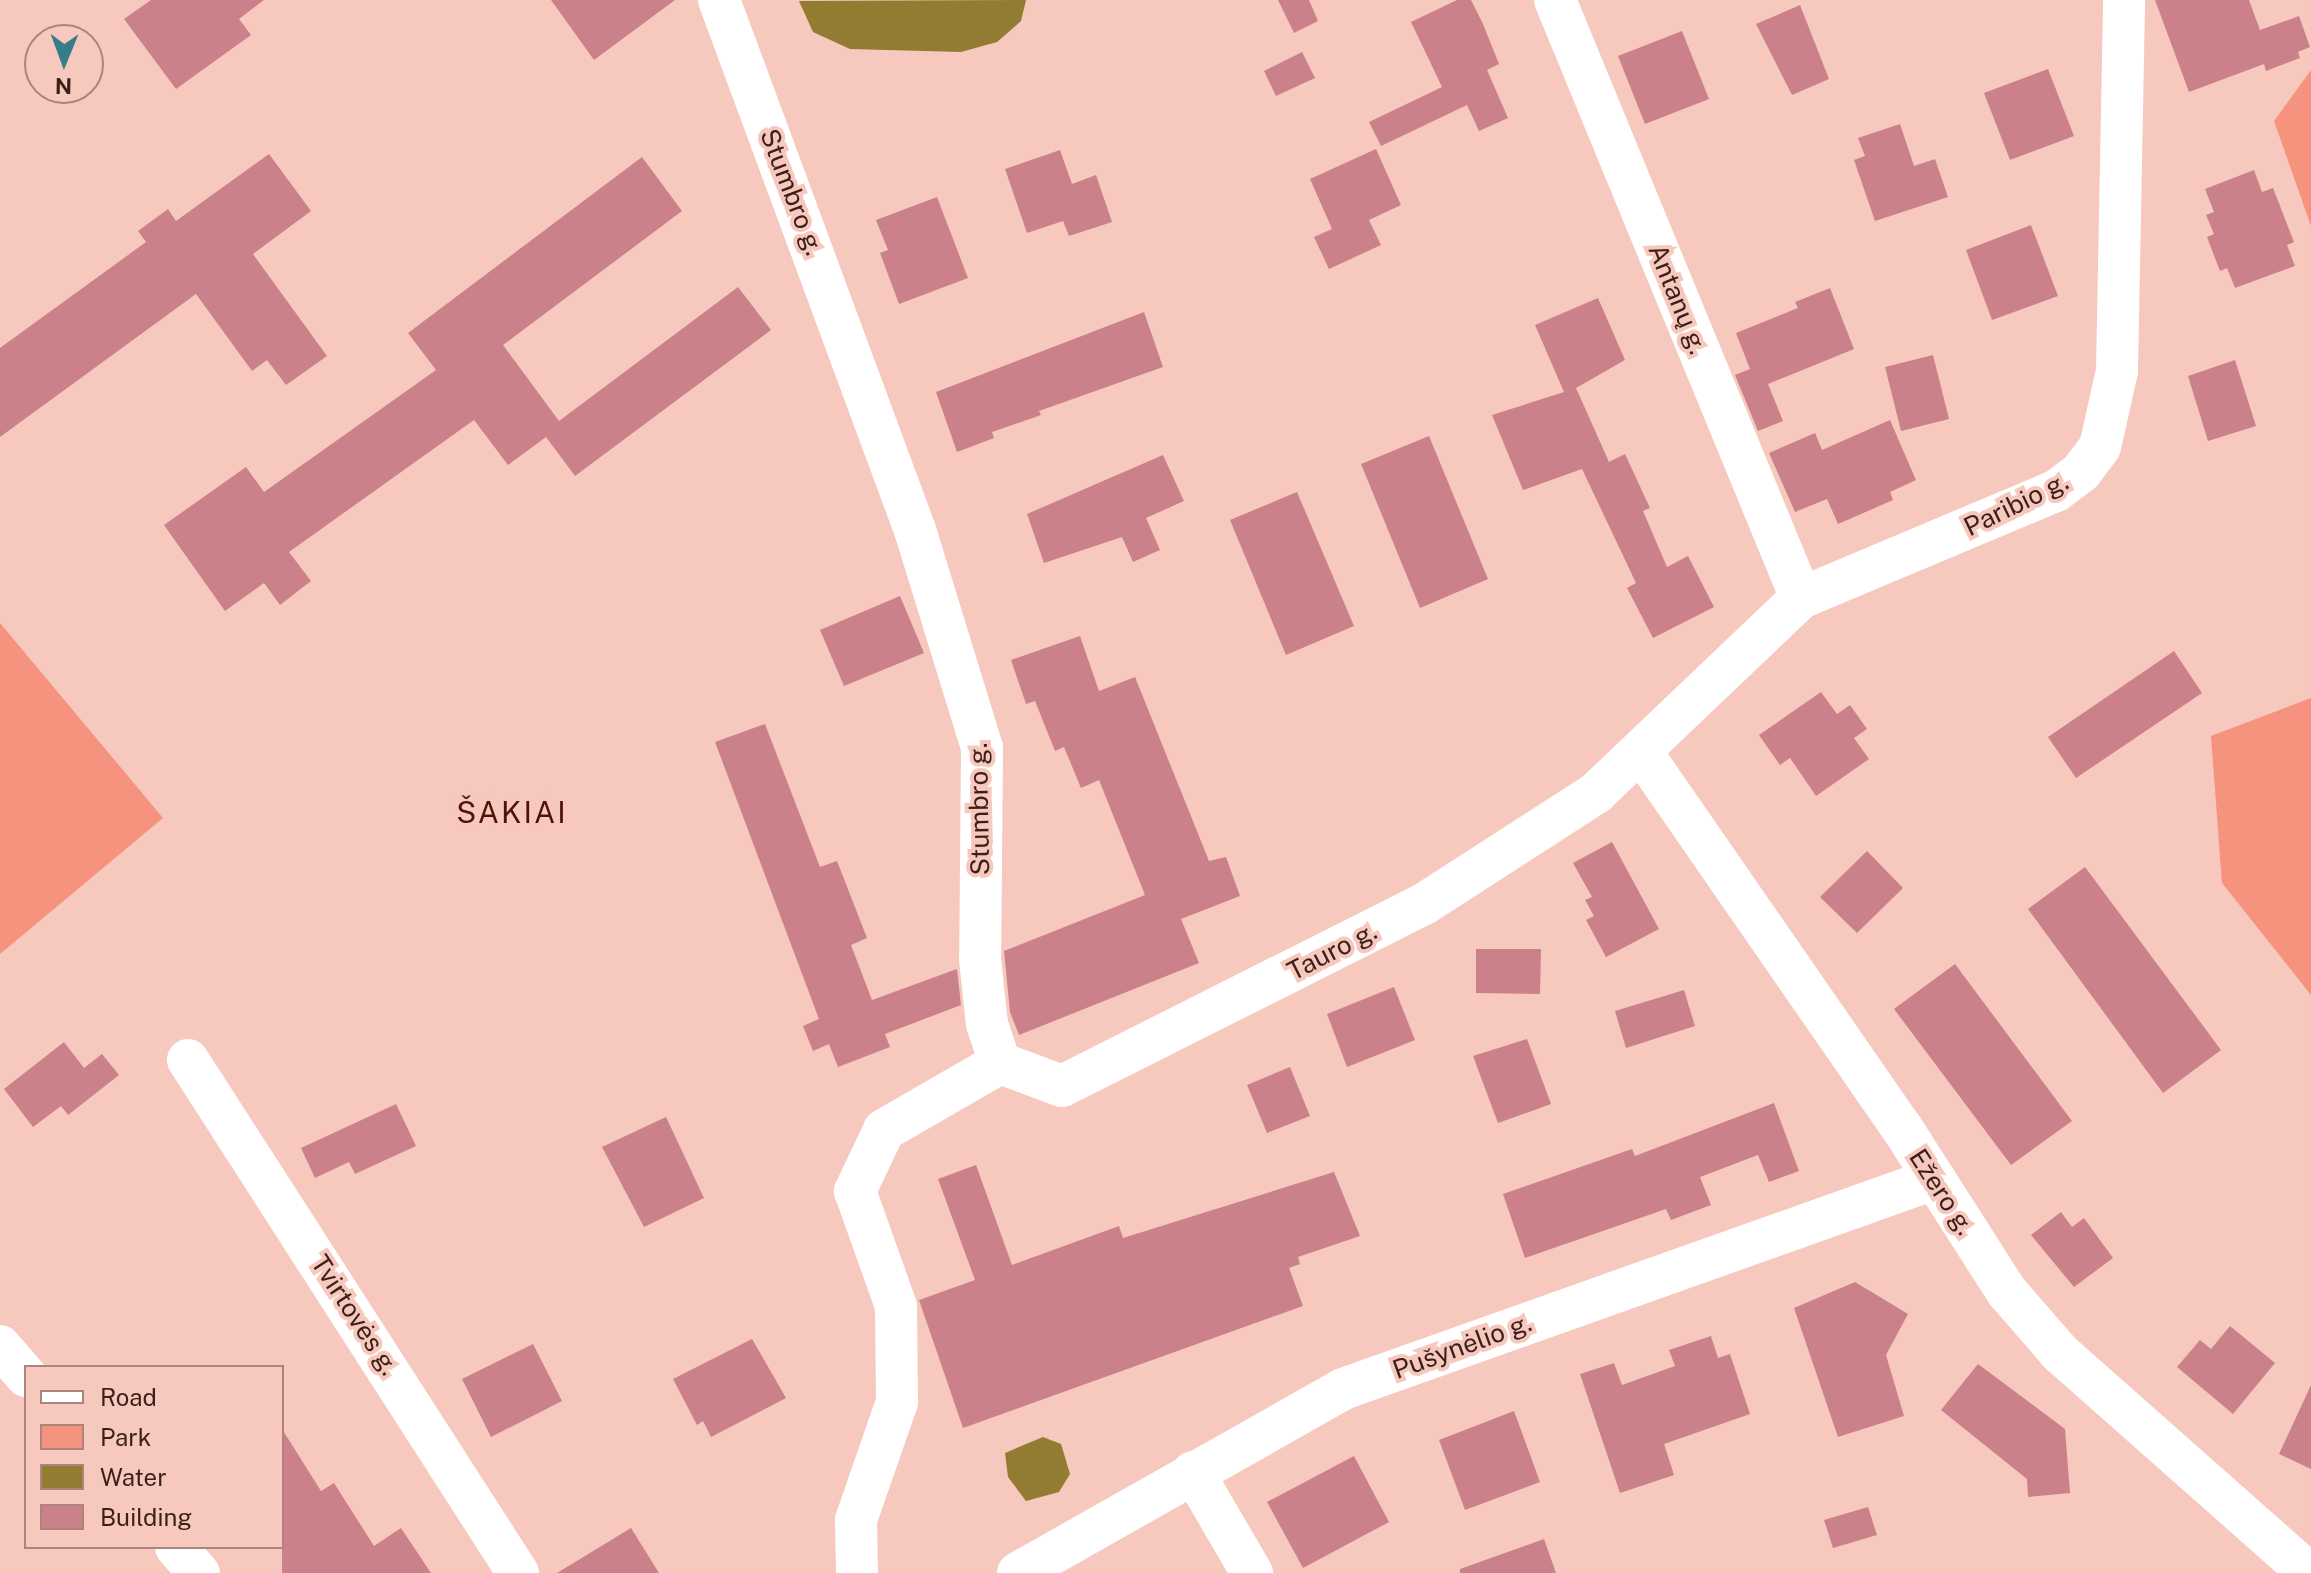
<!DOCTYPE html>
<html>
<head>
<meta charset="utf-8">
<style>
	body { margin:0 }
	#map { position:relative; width:2311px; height:1573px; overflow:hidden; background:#f7c8bd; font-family:"Public Sans",sans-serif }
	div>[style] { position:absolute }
	.green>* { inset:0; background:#f5937e }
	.water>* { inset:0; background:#927c32 }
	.building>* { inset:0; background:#cb8189 }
	.minor>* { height:42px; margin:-21px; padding:0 21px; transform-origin:21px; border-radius:21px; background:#fff }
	span { translate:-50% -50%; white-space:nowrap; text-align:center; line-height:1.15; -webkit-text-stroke:8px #f7c8bd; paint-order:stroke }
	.street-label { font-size:26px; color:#3c1f19 }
	.quarter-label { font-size:30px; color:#4f1208; letter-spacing:2px }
	.legend { position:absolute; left:24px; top:1365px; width:260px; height:184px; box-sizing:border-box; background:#f7c8bd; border:2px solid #ac847b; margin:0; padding:10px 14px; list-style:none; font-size:24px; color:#3c1f19 }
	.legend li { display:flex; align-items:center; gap:16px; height:40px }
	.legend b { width:40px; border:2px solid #ac847b }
	.north { position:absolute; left:24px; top:24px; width:80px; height:80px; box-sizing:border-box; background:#f7c8bd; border:2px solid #ac847b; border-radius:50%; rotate:181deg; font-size:22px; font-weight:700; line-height:32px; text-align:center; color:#3c1f19 }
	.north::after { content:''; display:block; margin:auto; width:28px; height:36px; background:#377c89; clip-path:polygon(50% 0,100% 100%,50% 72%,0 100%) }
</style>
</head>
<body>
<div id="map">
	<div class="green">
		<i style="clip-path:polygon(2311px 70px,2311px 226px,2274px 121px)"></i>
		<i style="clip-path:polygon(0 623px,163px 818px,0 954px)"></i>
		<i style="clip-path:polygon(2311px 698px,2311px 995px,2222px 883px,2211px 736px)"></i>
	</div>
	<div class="water">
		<i style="clip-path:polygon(1026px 0,1021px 21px,997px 42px,961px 52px,850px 49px,813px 32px,799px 1px)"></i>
		<i style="clip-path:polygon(1043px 1437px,1061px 1444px,1070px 1474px,1059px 1492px,1026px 1501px,1008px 1477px,1005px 1453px)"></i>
	</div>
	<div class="building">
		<i style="clip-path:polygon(151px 0,264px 0,239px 19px,251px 35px,176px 89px,124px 19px)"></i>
		<i style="clip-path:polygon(551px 0,675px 0,594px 60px)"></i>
		<i style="clip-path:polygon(1278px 0,1309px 0,1318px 21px,1294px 33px)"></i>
		<i style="clip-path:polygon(1457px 0,1471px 0,1483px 24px,1499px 64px,1487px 70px,1508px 118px,1479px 131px,1467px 105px,1381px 146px,1369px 122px,1442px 87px,1411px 22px)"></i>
		<i style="clip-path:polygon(2155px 0,2249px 0,2260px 30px,2299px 16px,2310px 47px,2298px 52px,2300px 58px,2266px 71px,2264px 64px,2189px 92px)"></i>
		<i style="clip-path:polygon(1800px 5px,1829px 79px,1792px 95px,1756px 24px)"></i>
		<i style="clip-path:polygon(1682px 31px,1709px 99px,1645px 124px,1618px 56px)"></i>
		<i style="clip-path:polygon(1302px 52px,1315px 78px,1276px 96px,1264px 71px)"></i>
		<i style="clip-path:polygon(2048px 69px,2074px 136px,2010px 160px,1984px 93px)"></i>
		<i style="clip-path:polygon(1900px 124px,1914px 166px,1935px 159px,1948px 197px,1875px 221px,1854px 160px,1865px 156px,1858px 138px)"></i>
		<i style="clip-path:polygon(1376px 149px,1401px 205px,1369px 220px,1381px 245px,1329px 269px,1314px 237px,1332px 229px,1310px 179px)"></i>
		<i style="clip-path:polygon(1060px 150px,1072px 184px,1096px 175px,1112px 222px,1069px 236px,1063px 221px,1027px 233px,1005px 169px)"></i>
		<i style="clip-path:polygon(269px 154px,311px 211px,253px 254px,327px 356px,286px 385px,267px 360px,252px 371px,196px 294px,0 437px,0 348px,146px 242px,138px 231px,168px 209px,176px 221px)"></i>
		<i style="clip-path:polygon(642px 157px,682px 211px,503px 345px,559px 421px,738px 287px,771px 330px,575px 476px,546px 437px,508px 465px,474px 420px,289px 552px,311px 581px,280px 605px,264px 583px,225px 611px,164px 525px,246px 467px,264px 492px,436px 370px,408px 333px)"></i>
		<i style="clip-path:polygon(2254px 170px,2262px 192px,2273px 188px,2294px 242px,2287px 245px,2295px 266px,2235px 288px,2227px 268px,2220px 271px,2207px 237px,2214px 234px,2206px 215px,2214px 212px,2205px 189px)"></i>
		<i style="clip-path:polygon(937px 197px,968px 278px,899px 304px,880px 253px,888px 250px,876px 220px)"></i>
		<i style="clip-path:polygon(2031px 225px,2058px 296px,1992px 320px,1966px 250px)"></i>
		<i style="clip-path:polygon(1830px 288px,1854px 349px,1768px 384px,1783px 421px,1758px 431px,1735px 375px,1750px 369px,1736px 333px,1798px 308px,1795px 302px)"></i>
		<i style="clip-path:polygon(1598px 298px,1625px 360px,1576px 388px,1609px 462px,1625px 454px,1650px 508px,1643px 511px,1667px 567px,1688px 556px,1714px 607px,1653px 638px,1627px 588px,1636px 583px,1582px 469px,1523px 490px,1492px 415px,1564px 392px,1535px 325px)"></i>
		<i style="clip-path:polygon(1144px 312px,1163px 367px,1039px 411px,1041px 415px,992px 432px,994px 438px,957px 452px,936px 392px)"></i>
		<i style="clip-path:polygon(1933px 355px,1949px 419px,1901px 431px,1885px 367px)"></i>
		<i style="clip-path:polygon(2235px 360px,2256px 426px,2208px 441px,2188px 376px)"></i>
		<i style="clip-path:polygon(1890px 420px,1916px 480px,1890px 492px,1893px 500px,1838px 524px,1827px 499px,1795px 512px,1769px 453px,1815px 433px,1822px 450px)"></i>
		<i style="clip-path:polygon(1429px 436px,1488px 579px,1420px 608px,1361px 464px)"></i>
		<i style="clip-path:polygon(1163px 455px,1184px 501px,1146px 518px,1160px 550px,1133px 562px,1122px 537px,1044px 563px,1027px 514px)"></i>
		<i style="clip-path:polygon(1297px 492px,1354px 626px,1286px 655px,1230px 520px)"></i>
		<i style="clip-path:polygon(900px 596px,924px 653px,844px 686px,820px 630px)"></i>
		<i style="clip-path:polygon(1080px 636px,1099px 691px,1135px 677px,1209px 861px,1226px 857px,1240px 896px,1181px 919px,1199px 963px,1019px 1035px,1010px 1012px,1004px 951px,1145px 895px,1099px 780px,1081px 788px,1064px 747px,1055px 751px,1035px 701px,1026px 704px,1011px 660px)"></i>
		<i style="clip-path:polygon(2174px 651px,2202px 693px,2076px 778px,2048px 737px)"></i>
		<i style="clip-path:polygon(1821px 692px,1837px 714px,1850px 705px,1867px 729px,1854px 738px,1869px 759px,1816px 796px,1790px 758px,1780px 765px,1759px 735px)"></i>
		<i style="clip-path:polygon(765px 724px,820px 867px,837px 861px,867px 938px,851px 945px,872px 1000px,957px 969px,961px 1005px,885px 1034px,890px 1047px,838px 1067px,829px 1044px,813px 1051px,803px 1026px,819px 1019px,715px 742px)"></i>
		<i style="clip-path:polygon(1612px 842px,1659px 929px,1606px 957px,1586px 920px,1594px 916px,1585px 900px,1592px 897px,1573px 863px)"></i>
		<i style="clip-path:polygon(1867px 851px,1903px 888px,1857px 933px,1820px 897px)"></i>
		<i style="clip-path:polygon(2085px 867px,2221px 1050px,2163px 1093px,2028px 909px)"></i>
		<i style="clip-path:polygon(1476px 949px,1541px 949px,1540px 994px,1476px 993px)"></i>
		<i style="clip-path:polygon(1955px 964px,2072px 1121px,2011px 1165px,1894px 1009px)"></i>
		<i style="clip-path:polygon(1394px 987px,1415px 1040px,1347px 1067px,1327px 1014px)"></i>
		<i style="clip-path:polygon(1684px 990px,1695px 1026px,1626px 1048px,1615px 1011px)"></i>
		<i style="clip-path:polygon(1527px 1039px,1551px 1104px,1498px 1123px,1473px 1056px)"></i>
		<i style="clip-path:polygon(64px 1042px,84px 1068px,102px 1054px,119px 1075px,68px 1115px,61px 1106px,33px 1127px,4px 1089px)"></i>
		<i style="clip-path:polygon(1290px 1067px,1310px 1116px,1267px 1133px,1247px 1085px)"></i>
		<i style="clip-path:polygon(1774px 1103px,1799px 1171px,1769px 1182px,1758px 1155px,1700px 1177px,1711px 1205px,1671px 1220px,1666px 1209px,1525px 1258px,1503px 1194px,1632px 1149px,1635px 1156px)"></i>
		<i style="clip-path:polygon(396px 1104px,416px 1146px,355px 1174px,349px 1162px,315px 1178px,301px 1148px)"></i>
		<i style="clip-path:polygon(666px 1117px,704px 1198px,644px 1227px,602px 1147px)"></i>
		<i style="clip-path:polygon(976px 1165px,1012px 1265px,1119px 1226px,1123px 1238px,1334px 1172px,1360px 1236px,1298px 1257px,1300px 1264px,1289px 1268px,1303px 1306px,963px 1428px,919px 1300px,975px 1280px,938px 1179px)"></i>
		<i style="clip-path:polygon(2061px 1212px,2072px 1227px,2084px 1218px,2113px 1258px,2074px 1287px,2031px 1235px)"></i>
		<i style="clip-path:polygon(1855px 1282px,1908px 1314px,1886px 1355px,1904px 1416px,1838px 1437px,1794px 1308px)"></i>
		<i style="clip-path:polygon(2230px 1326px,2275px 1363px,2233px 1414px,2177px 1367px,2200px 1340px,2211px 1349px)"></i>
		<i style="clip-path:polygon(1711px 1336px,1718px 1358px,1730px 1354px,1750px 1414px,1664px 1444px,1674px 1475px,1620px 1493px,1580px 1374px,1614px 1363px,1622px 1385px,1675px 1366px,1669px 1350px)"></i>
		<i style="clip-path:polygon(752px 1339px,786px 1398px,711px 1437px,703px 1421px,697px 1425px,673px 1379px)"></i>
		<i style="clip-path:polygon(533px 1344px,562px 1401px,491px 1437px,462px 1379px)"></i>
		<i style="clip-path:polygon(1978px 1364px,2065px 1429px,2070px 1493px,2028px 1497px,2027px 1479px,1941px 1410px)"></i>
		<i style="clip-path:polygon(2311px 1385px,2311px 1469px,2279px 1454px)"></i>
		<i style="clip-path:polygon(1514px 1411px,1540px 1482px,1465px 1510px,1439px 1440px)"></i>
		<i style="clip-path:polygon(282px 1429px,321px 1491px,334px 1483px,374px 1546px,401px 1528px,431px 1573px,282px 1573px)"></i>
		<i style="clip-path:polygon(1354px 1456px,1389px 1522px,1303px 1568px,1267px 1502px)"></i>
		<i style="clip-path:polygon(1868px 1507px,1877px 1535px,1833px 1548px,1824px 1520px)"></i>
		<i style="clip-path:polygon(631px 1528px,659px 1573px,557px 1573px)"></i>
		<i style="clip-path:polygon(1544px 1539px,1556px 1573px,1460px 1573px,1460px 1569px)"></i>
	</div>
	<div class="minor">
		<i style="left:719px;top:0;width:565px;rotate:69.71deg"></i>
		<i style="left:915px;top:530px;width:228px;rotate:72.9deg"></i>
		<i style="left:982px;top:748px;width:211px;rotate:90.5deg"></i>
		<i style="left:980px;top:959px;width:65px;rotate:83.9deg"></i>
		<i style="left:987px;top:1024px;width:41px;rotate:71.6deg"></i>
		<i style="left:1000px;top:1063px;width:134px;rotate:150deg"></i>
		<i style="left:884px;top:1130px;width:68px;rotate:115.4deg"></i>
		<i style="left:855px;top:1191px;width:122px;rotate:70.4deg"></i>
		<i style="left:896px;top:1306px;width:96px;rotate:89.4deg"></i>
		<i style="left:897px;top:1402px;width:125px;rotate:109.2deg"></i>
		<i style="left:856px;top:1520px;width:53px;rotate:88.9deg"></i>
		<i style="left:1555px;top:0;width:647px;rotate:67.64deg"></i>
		<i style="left:1642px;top:753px;width:456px;rotate:55.3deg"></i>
		<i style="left:1902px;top:1128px;width:195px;rotate:57.4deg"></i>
		<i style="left:2007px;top:1292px;width:81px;rotate:49deg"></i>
		<i style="left:2060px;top:1353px;width:332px;rotate:41.5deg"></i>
		<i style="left:188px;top:1060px;width:610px;rotate:57.25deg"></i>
		<i style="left:1000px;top:1063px;width:66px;rotate:20.4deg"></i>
		<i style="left:1062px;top:1086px;width:405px;rotate:-26.7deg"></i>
		<i style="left:1424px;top:904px;width:205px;rotate:-32.8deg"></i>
		<i style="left:1596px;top:793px;width:283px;rotate:-43.6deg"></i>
		<i style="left:1801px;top:598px;width:277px;rotate:-22.8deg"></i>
		<i style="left:2056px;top:491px;width:31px;rotate:-37deg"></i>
		<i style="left:2081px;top:472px;width:31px;rotate:-53deg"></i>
		<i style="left:2100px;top:447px;width:78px;rotate:-77.4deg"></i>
		<i style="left:2117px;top:371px;width:371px;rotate:-88.9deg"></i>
		<i style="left:0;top:1346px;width:40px;rotate:49deg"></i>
		<i style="left:1193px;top:1472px;width:117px;rotate:59.7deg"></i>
		<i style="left:176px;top:1547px;width:35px;rotate:49deg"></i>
		<i style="left:1018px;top:1573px;width:373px;rotate:-29.5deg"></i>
		<i style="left:1343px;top:1389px;width:627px;rotate:-19.56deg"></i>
	</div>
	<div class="street-label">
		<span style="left:792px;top:192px;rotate:69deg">Stumbro g.</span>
		<span style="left:1678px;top:299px;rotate:68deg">Antanų g.</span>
		<span style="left:2016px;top:504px;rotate:-26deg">Paribio g.</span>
		<span style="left:979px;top:809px;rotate:-91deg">Stumbro g.</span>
		<span style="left:1332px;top:951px;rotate:-27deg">Tauro g.</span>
		<span style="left:1942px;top:1192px;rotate:57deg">Ežero g.</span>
		<span style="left:355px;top:1315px;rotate:57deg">Tvirtovės g.</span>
		<span style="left:1462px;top:1346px;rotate:-20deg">Pušynėlio g.</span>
	</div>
	<div class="quarter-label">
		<span style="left:512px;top:812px">ŠAKIAI</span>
	</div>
	<ul class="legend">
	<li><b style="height:10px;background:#fff"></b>Road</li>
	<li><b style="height:22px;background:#f5937e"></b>Park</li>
	<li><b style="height:22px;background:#927c32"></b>Water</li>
	<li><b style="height:22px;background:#cb8189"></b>Building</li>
	</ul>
	<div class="north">N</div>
</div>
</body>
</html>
